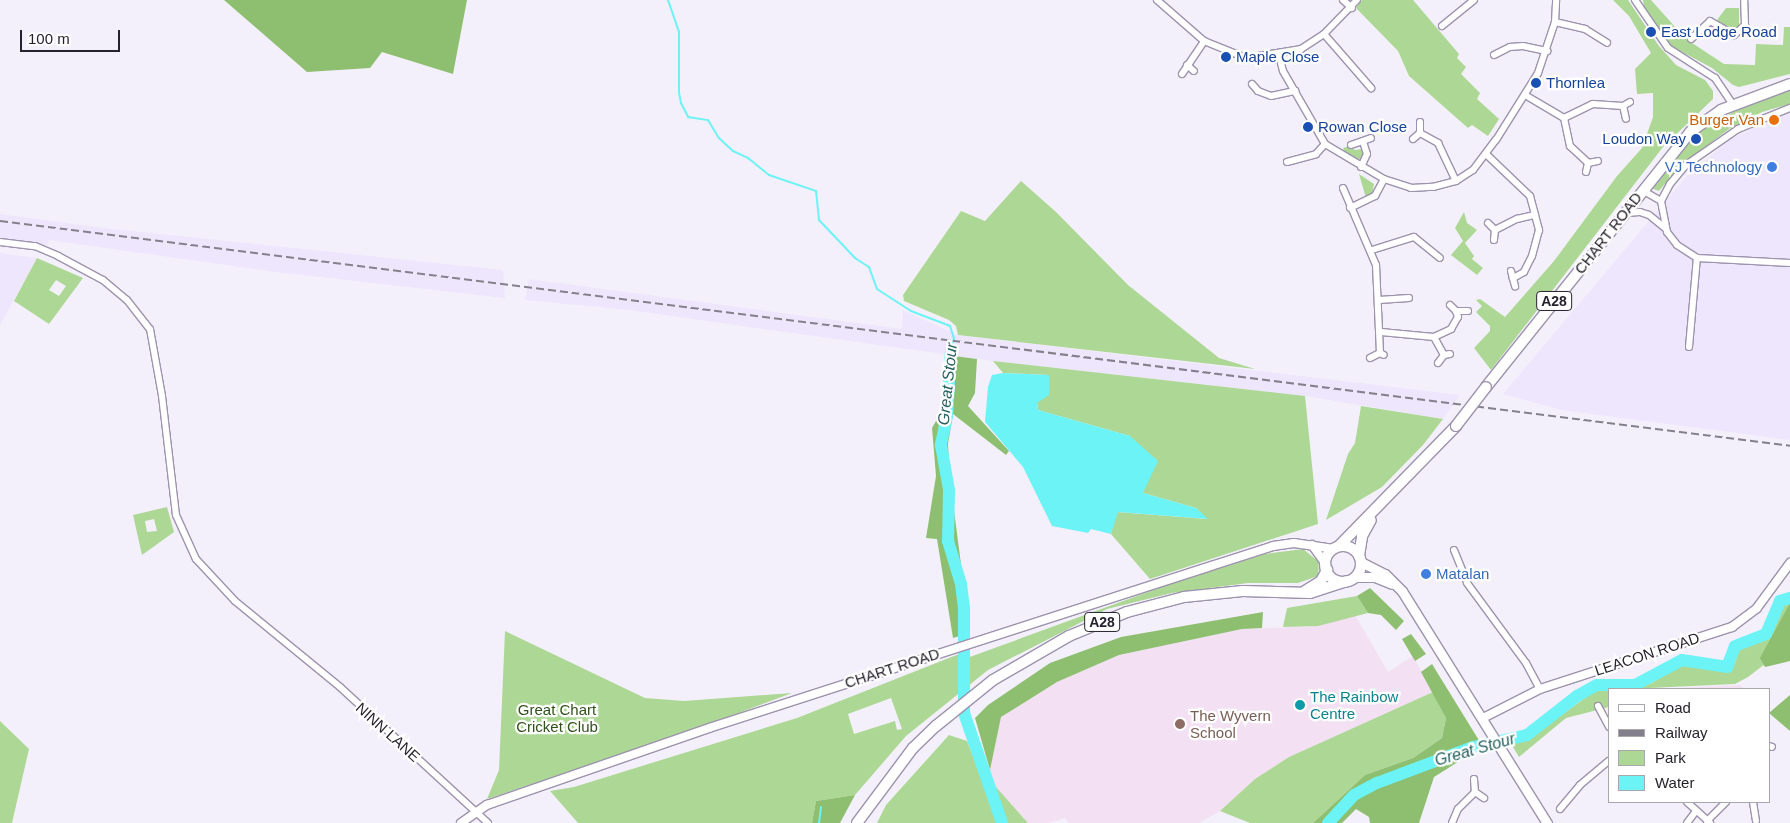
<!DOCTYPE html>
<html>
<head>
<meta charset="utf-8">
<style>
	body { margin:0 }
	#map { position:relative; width:1790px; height:823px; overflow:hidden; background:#f4f0fb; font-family:Helvetica,sans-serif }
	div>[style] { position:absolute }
	.built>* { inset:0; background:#eee6fc }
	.education>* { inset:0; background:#f3e1f3 }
	.green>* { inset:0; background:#add794 }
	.forest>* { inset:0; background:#8ebe70 }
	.water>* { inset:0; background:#6bf3f6 }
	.stream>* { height:2px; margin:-1px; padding:0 1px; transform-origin:1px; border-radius:1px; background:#6bf3f6 }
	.river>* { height:12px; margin:-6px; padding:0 6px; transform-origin:6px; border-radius:6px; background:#6bf3f6 }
	.roads { filter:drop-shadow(1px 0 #9d93ae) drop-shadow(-1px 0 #9d93ae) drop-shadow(0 1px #9d93ae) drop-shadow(0 -1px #9d93ae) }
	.minor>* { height:6px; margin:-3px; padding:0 3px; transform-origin:3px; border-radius:3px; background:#fff }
	.tertiary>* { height:8px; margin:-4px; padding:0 4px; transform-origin:4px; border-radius:4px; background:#fff }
	.secondary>* { height:9px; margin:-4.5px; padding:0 4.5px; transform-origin:4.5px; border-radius:4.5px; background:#fff }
	.primary>* { height:10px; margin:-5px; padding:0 5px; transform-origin:5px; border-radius:5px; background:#fff }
	.primary>.ring { margin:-5px; padding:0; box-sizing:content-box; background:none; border:10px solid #fff; border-radius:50% }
	.rail>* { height:2px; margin-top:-1px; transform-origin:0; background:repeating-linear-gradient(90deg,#84808b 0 8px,transparent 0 12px) }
	.bridges { filter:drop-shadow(1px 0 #9d93ae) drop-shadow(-1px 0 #9d93ae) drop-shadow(0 1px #9d93ae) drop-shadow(0 -1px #9d93ae) }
	.primary-bridge>* { height:10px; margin:-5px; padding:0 5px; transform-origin:5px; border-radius:5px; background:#fff }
	.dots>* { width:14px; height:14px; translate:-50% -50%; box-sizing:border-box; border:2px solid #fff; border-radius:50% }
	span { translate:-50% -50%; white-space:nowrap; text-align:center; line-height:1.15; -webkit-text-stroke:4.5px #fff; paint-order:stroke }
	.shield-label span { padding:1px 4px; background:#fff; border:1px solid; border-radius:4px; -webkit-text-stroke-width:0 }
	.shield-label { font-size:14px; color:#26222d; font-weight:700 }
	.transit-label { font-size:15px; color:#164399 }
	.left { translate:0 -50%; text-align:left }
	.right { translate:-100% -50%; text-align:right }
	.food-label { font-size:15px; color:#c56008 }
	.shop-label { font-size:15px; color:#366cbe }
	.street-label { font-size:15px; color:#26222d }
	.culture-label { font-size:15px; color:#0d838f }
	.park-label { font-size:15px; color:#31501b }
	.education-label { font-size:15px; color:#785e54 }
	.water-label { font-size:16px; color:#255f60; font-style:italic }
	.legend { position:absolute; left:1608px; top:688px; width:162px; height:115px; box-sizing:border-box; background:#fff; border:1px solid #a8a7ab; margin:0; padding:6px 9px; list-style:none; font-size:15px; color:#26222d }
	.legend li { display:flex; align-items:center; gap:10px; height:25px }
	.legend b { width:25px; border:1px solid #a8a7ab }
	.scale { position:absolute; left:20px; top:30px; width:100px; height:22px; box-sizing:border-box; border:2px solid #26222d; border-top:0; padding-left:6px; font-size:15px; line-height:18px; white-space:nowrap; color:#26222d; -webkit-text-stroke:4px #fff; paint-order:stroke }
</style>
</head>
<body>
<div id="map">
	<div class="built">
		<i style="clip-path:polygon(1790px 110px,1790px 440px,1561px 410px,1503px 394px,1687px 176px,1729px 140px)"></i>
		<i style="clip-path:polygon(0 214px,103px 228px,503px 270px,505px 298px,275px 272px,49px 240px,47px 245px,0 238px)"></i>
		<i style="clip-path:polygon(0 253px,37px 258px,0 325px)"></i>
		<i style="clip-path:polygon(529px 279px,902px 329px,903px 310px,958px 335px,1460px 395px,1443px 419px,1305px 396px,993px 361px,629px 310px,525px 300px)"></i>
	</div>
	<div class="education">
		<i style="clip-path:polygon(1355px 615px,1388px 672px,1413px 656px,1433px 692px,1289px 757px,1255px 779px,1220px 811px,1199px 823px,1069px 823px,1065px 818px,1049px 823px,1028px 823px,988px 778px,1001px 717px,1057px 682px,1119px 655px,1242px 629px,1317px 626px)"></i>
		<i style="clip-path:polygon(1740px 685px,1744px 689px,1663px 689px,1717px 686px)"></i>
	</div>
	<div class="green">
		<i style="clip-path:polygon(1362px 0,1413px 0,1459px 54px,1457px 58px,1466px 67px,1461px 74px,1480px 93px,1477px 99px,1499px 119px,1488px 136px,1472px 125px,1468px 128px,1409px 76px,1398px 51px,1356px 8px)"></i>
		<i style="clip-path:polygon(1613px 0,1628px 0,1659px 46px,1676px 65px,1705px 80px,1713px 91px,1713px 99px,1663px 147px,1491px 370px,1474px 348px,1490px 331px,1490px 326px,1476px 312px,1482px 306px,1476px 300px,1480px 299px,1505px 317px,1554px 261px,1617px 176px,1642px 148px,1653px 117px,1653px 93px,1637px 94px,1635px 69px,1651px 53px,1629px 16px)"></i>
		<i style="clip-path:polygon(1643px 0,1651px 0,1686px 39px,1724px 64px,1755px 65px,1756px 44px,1783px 45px,1784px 27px,1790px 27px,1790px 74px,1739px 87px,1733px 85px,1712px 68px,1671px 46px,1644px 7px)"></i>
		<i style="clip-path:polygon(1726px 8px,1739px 8px,1739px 25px,1735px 28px,1725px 27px,1717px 20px)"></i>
		<i style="clip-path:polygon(1790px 87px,1790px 104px,1762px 112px,1729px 129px,1680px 166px,1659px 191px,1653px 189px,1651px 184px,1687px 141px,1709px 123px)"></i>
		<i style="clip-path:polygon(1349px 146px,1355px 150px,1362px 149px,1363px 158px,1357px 160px,1345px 153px,1343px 148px)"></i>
		<i style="clip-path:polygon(1359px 174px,1374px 184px,1372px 195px,1366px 198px)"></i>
		<i style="clip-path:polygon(1021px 181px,1056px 212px,1128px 285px,1219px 358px,1255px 369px,958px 335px,956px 326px,949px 320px,904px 301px,903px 295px,961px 211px,985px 221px)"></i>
		<i style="clip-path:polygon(1464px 212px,1467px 223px,1477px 230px,1465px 243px,1474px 256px,1472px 259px,1483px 268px,1477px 275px,1451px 255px,1463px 241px,1455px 228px)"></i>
		<i style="clip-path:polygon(evenodd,37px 258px,83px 278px,49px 324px,14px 301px,37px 258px,56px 280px,66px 286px,59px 296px,49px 290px,56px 280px)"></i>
		<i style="clip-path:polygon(993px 361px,1305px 396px,1318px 524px,1150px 579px,1111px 534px,1117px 512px,1207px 519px,1196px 508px,1143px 493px,1130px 436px,1038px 410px,1037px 403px,1049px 375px,1003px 373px)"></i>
		<i style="clip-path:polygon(1361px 406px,1443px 419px,1423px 445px,1382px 487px,1326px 520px,1348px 454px,1355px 443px)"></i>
		<i style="clip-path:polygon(evenodd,167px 507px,174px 532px,142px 555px,133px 515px,167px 507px,154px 519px,157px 531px,147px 532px,145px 521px,154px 519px)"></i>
		<i style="clip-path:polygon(evenodd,1303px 549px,1319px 562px,1318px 576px,1298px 583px,1248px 583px,1172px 593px,1107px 609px,988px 670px,906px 736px,855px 795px,816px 801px,812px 823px,578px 823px,550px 791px,574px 787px,797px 718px,959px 654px,967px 658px,1167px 585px,1265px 554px,1303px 549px,891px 698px,902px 729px,897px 730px,895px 721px,854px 734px,848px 714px,891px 698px)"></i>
		<i style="clip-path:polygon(1357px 596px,1368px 613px,1318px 626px,1283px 627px,1287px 608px)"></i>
		<i style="clip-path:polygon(1786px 601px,1790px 601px,1790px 645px,1748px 677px,1735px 684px,1628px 689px,1652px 683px,1670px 669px,1686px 663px,1727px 671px,1735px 663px,1741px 645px,1769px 636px)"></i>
		<i style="clip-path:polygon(505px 631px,645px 698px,684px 701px,792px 693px,672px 738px,487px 799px,499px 770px)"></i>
		<i style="clip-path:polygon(1597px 689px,1614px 689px,1609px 689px,1609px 707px,1566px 718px,1519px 757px,1510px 742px,1532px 737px)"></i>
		<i style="clip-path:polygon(1433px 692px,1446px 718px,1442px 738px,1413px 758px,1365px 775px,1313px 823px,1250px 823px,1220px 811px,1255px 779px,1289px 757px)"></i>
		<i style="clip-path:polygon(0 721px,29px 749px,12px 823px,0 823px)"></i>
		<i style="clip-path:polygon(949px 735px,967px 741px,982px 779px,988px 778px,1028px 823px,877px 823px,886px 805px)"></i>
	</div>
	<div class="forest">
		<i style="clip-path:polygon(224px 0,467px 0,453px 74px,382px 52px,370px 68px,307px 72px)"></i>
		<i style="clip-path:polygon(947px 355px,977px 359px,975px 393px,968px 406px,1009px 451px,1006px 455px,953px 414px,948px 444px,950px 480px,970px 633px,953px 638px,937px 539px,926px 538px,936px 476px,932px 428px,944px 407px)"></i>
		<i style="clip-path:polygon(1370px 588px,1404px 621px,1396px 630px,1381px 615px,1368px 613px,1357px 596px)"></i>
		<i style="clip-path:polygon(1790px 603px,1790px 661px,1765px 667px,1760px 658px)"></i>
		<i style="clip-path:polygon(1263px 612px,1262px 628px,1242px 629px,1119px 655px,1057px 682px,1001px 717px,990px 770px,975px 718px,988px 705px,1050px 663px,1121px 637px)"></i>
		<i style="clip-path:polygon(1411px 634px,1426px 654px,1415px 661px,1402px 639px)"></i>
		<i style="clip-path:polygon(1432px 664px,1480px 742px,1461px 760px,1434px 777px,1419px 823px,1370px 823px,1369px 817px,1356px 809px,1342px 823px,1313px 823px,1365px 775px,1413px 758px,1442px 738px,1446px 718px,1421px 672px)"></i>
		<i style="clip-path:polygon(1790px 695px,1790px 731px,1769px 713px)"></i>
		<i style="clip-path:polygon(855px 795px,840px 823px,812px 823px,816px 801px)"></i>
	</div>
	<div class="water">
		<i style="clip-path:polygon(1003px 373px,1049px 375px,1049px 395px,1037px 403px,1038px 410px,1130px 436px,1158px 461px,1143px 493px,1196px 508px,1208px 519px,1118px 512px,1111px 534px,1091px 529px,1088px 533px,1052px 526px,1023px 467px,985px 422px,988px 387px,992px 375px)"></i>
	</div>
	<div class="stream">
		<i style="left:668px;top:0;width:34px;rotate:71deg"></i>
		<i style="left:679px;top:32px;width:60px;rotate:90deg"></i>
		<i style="left:679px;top:92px;width:11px;rotate:80deg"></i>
		<i style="left:681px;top:103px;width:16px;rotate:63deg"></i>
		<i style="left:688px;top:117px;width:20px;rotate:9deg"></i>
		<i style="left:708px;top:120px;width:21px;rotate:59deg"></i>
		<i style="left:719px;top:138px;width:19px;rotate:43deg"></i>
		<i style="left:733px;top:151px;width:17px;rotate:25deg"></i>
		<i style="left:748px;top:158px;width:27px;rotate:39deg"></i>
		<i style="left:769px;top:175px;width:50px;rotate:18.8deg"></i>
		<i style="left:816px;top:191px;width:29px;rotate:84deg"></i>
		<i style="left:819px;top:220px;width:52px;rotate:46.5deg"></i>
		<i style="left:855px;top:258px;width:17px;rotate:33deg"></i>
		<i style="left:869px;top:267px;width:23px;rotate:70deg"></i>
		<i style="left:877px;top:289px;width:40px;rotate:32.9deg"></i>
		<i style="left:911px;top:311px;width:42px;rotate:21deg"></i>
		<i style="left:950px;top:326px;width:13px;rotate:72deg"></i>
		<i style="left:954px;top:338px;width:12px;rotate:104deg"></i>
		<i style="left:819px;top:823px;width:16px;rotate:-83deg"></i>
	</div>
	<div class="river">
		<i style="left:951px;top:350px;width:66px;rotate:93.5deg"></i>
		<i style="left:947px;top:416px;width:30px;rotate:102deg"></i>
		<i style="left:941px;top:445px;width:46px;rotate:79.9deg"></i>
		<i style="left:949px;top:490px;width:51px;rotate:91.1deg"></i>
		<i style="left:948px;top:541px;width:45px;rotate:73.2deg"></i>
		<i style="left:961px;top:584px;width:23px;rotate:83deg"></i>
		<i style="left:964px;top:607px;width:106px;rotate:90deg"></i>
		<i style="left:964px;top:713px;width:116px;rotate:70.9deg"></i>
		<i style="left:1328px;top:823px;width:38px;rotate:-47deg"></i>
		<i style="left:1354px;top:795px;width:26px;rotate:-28deg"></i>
		<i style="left:1377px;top:783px;width:103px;rotate:-20.6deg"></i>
		<i style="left:1473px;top:747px;width:55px;rotate:-12.5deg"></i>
		<i style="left:1527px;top:735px;width:63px;rotate:-38deg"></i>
		<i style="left:1577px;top:696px;width:23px;rotate:-29deg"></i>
		<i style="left:1597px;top:685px;width:38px"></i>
		<i style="left:1635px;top:685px;width:53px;rotate:-28deg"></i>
		<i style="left:1682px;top:660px;width:46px;rotate:8.8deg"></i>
		<i style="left:1727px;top:667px;width:22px;rotate:-69deg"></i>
		<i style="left:1735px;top:646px;width:33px;rotate:-21deg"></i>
		<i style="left:1766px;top:634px;width:36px;rotate:-67deg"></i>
		<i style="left:1780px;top:601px;width:10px;rotate:-17deg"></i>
	</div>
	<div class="roads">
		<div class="minor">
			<i style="left:1157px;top:0;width:62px;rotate:41.1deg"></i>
			<i style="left:1204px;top:41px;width:45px;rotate:22deg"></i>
			<i style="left:1246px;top:58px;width:56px;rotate:-9.3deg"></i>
			<i style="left:1301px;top:49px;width:27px;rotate:-33deg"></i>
			<i style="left:1324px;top:34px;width:47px;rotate:-45.9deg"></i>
			<i style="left:1343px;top:0;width:12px;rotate:42deg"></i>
			<i style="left:1635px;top:0;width:58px;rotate:55.5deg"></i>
			<i style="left:1668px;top:48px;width:56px;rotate:32.6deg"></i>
			<i style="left:1715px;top:78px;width:32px;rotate:56deg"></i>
			<i style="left:1555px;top:22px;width:31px;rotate:13deg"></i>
			<i style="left:1585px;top:29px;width:26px;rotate:32deg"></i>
			<i style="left:1442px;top:26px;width:41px;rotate:-39.1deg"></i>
			<i style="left:1324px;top:34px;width:72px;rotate:49deg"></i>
			<i style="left:1691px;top:39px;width:26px;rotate:-43deg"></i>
			<i style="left:1710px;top:21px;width:28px;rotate:30deg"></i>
			<i style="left:1734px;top:35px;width:15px;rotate:-42deg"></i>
			<i style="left:1745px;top:25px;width:25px;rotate:-92deg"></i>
			<i style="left:1279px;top:55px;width:16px;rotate:76deg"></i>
			<i style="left:1283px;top:71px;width:84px;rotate:60.1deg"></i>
			<i style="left:1325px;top:144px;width:69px;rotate:30.7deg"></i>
			<i style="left:1384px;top:179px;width:28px;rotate:18deg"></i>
			<i style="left:1411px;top:188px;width:22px;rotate:-3deg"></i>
			<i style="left:1433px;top:187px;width:24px;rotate:-15deg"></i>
			<i style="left:1456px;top:181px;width:20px;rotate:-33deg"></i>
			<i style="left:1473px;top:170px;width:38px;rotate:-53deg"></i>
			<i style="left:1496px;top:140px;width:79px;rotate:-57.9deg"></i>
			<i style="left:1538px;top:73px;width:54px;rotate:-71.6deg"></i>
			<i style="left:1555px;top:22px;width:22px;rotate:-87deg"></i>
			<i style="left:1494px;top:55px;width:18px;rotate:-27deg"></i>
			<i style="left:1510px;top:47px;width:13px;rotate:-4deg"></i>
			<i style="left:1523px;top:46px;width:25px;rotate:12deg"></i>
			<i style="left:1187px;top:65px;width:9px;rotate:41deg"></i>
			<i style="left:1182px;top:74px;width:40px;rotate:-56deg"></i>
			<i style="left:1252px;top:84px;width:9px;rotate:49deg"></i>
			<i style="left:1258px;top:91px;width:14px;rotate:21deg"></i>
			<i style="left:1271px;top:96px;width:25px;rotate:-12deg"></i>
			<i style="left:1525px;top:95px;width:45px;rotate:30.5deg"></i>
			<i style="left:1564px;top:118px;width:32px;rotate:-26deg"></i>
			<i style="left:1593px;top:104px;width:30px;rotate:4deg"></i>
			<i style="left:1623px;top:106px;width:8px;rotate:-30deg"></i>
			<i style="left:1623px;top:106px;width:13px;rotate:77deg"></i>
			<i style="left:1564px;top:118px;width:29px;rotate:78deg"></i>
			<i style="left:1570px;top:146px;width:25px;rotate:43deg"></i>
			<i style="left:1420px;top:133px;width:21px;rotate:29deg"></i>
			<i style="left:1438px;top:143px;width:42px;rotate:64.7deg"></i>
			<i style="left:1413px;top:139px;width:9px;rotate:-41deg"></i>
			<i style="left:1420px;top:133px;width:11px;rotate:-90deg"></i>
			<i style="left:1351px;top:145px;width:21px;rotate:-19deg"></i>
			<i style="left:1486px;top:154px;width:61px;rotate:43.7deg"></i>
			<i style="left:1530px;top:196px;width:20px;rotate:75deg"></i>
			<i style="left:1535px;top:215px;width:16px;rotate:75deg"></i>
			<i style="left:1539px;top:230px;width:27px;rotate:105deg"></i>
			<i style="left:1532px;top:256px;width:18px;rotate:117deg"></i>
			<i style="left:1524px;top:272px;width:13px;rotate:151deg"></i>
			<i style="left:1287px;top:162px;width:30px;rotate:-15deg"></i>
			<i style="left:1316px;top:154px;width:13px;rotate:-48deg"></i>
			<i style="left:1361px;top:167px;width:14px;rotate:-65deg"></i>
			<i style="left:1367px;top:154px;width:13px;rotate:-108deg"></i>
			<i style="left:1586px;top:172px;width:9px;rotate:-77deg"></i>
			<i style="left:1588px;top:163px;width:10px;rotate:-11deg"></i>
			<i style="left:1343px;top:188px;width:84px;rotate:66.8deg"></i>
			<i style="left:1376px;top:265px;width:88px;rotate:87.4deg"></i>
			<i style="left:1642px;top:190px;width:22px;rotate:30deg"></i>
			<i style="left:1661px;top:201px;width:32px;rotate:79deg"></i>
			<i style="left:1667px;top:232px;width:16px;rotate:52deg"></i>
			<i style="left:1677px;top:245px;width:24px;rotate:33deg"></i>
			<i style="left:1661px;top:201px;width:19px;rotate:-62deg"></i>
			<i style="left:1670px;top:184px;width:25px;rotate:-50deg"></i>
			<i style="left:1686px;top:165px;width:63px;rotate:-34.7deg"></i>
			<i style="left:1738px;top:129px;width:56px;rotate:-22deg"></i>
			<i style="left:1350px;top:208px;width:28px;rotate:-26deg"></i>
			<i style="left:1375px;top:196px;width:19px;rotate:-62deg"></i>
			<i style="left:1626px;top:213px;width:14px;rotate:-4deg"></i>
			<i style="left:1640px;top:212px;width:9px;rotate:18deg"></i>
			<i style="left:1649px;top:215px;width:21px;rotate:39deg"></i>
			<i style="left:1488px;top:223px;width:10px;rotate:45deg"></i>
			<i style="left:1495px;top:230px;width:10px;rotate:96deg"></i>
			<i style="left:1495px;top:230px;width:25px;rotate:-27deg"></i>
			<i style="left:1517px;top:219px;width:18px;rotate:-13deg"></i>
			<i style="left:0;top:242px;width:35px;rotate:7deg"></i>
			<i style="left:35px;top:246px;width:25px;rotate:23deg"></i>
			<i style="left:58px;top:256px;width:51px;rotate:28.1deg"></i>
			<i style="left:103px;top:280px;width:31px;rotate:40deg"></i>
			<i style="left:127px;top:300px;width:37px;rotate:52deg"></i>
			<i style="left:150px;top:329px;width:68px;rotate:79.8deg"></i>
			<i style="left:162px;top:396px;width:120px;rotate:83.3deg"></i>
			<i style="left:176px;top:515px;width:48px;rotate:65.6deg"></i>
			<i style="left:196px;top:559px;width:57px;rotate:47.1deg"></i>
			<i style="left:235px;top:601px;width:136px;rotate:39.3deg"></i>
			<i style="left:340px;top:687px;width:201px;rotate:42.6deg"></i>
			<i style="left:1372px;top:250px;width:44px;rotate:-17.2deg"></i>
			<i style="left:1414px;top:237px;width:33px;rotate:39deg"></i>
			<i style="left:1697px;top:258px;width:93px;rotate:3.1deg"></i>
			<i style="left:1511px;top:271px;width:16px;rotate:75deg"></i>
			<i style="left:1379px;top:300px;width:30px;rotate:-4deg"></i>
			<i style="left:1450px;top:305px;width:8px;rotate:45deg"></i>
			<i style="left:1456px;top:311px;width:12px"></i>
			<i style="left:1381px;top:332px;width:53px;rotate:5.4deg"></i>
			<i style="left:1434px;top:337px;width:21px;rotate:61deg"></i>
			<i style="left:1444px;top:355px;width:6px;rotate:-9deg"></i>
			<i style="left:1434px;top:337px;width:19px;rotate:-25deg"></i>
			<i style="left:1451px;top:329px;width:14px;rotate:-60deg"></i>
			<i style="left:1458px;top:317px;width:6px;rotate:-108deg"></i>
			<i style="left:1689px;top:347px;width:89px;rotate:-84.9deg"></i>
			<i style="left:1370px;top:358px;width:11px;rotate:-27deg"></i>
			<i style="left:1380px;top:353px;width:4px;rotate:27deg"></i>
			<i style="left:1438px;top:363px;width:10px;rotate:-53deg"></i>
			<i style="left:1454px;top:550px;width:35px;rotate:68deg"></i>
			<i style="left:1467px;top:583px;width:99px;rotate:53.6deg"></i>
			<i style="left:1526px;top:663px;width:30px;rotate:62deg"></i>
			<i style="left:1598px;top:706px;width:24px;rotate:62deg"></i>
			<i style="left:1769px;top:746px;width:3px;rotate:18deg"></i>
			<i style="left:1474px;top:779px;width:13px;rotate:86deg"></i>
			<i style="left:1475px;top:792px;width:11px;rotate:34deg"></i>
			<i style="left:1687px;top:802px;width:31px;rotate:42deg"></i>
			<i style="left:1753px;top:802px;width:19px;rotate:81deg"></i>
			<i style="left:1560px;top:809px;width:31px;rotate:-50deg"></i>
			<i style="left:1580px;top:785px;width:38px;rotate:-40deg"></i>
			<i style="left:1707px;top:821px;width:27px;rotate:-45deg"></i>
			<i style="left:1452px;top:823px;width:15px;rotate:-67deg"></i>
			<i style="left:1458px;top:809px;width:24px;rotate:-45deg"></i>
			<i style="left:1687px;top:823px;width:15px;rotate:-53deg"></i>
		</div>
		<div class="tertiary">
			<i style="left:1312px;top:545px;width:24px;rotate:54deg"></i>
			<i style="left:1483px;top:718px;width:64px;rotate:-27deg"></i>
			<i style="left:1540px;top:689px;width:202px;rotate:-17.9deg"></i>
			<i style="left:1732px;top:627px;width:31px;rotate:-37deg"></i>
			<i style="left:1757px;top:608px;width:56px;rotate:-53.7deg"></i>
			<i style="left:461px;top:823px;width:32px;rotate:-35deg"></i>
			<i style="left:487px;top:805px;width:235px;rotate:-19.1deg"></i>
			<i style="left:709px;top:728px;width:593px;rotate:-17.88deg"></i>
			<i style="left:1273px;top:546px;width:21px;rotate:-8deg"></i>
			<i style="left:1294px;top:543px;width:40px;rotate:8.5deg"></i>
		</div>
		<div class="secondary">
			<i style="left:1361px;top:562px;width:27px;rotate:27deg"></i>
			<i style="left:1385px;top:574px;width:24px;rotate:45deg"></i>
			<i style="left:1402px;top:591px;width:274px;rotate:58deg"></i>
			<i style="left:1356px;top:577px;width:19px"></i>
			<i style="left:1375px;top:577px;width:18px;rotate:22deg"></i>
		</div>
		<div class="primary">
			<i style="left:1486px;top:387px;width:327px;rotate:-51.3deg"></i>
			<i style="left:1690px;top:132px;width:38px;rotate:-35deg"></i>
			<i style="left:1721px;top:110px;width:74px;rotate:-20.6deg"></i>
			<i style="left:1339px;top:546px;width:168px;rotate:-45.7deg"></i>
			<i class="ring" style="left:1325px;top:546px;width:26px;height:26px"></i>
			<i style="left:1359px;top:556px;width:20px;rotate:-81deg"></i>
			<i style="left:1362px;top:536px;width:18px;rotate:-61deg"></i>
			<i style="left:1305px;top:591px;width:19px;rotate:-32deg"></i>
			<i style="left:1321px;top:581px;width:13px;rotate:-61deg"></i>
			<i style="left:857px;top:823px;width:94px;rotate:-53.3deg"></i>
			<i style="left:913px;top:748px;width:32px;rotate:-44deg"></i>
			<i style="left:936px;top:726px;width:73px;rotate:-38.9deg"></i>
			<i style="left:993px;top:680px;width:88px;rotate:-30.1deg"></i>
			<i style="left:1069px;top:636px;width:63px;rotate:-22.5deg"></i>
			<i style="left:1127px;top:612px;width:59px;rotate:-14.7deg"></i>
			<i style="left:1184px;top:597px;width:59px;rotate:-5.8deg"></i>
			<i style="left:1243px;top:591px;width:67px;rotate:1.7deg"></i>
			<i style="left:1310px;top:593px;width:38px;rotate:-18deg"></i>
		</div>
	</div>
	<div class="rail">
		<i style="left:0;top:221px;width:1804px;rotate:7.16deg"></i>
	</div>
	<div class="bridges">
		<div class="primary-bridge">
			<i style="left:1456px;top:426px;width:49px;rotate:-52.4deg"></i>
		</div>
	</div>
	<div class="dots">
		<i style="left:1651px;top:32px;background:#1a4fb4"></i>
		<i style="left:1226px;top:57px;background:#1a4fb4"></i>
		<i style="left:1536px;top:83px;background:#1a4fb4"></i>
		<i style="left:1774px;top:120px;background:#e8710a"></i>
		<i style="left:1308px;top:127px;background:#1a4fb4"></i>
		<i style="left:1696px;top:139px;background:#1a4fb4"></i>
		<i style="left:1772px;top:167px;background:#3f7fe0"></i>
		<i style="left:1426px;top:574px;background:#3f7fe0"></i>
		<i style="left:1300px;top:705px;background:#0f9aa8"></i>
		<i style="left:1180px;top:724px;background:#8d6e63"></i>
	</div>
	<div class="shield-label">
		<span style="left:1554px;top:301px">A28</span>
		<span style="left:1102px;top:622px">A28</span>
	</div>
	<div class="transit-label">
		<span class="left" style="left:1661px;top:32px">East Lodge Road</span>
		<span class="left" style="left:1236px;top:57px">Maple Close</span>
		<span class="left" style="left:1546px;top:83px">Thornlea</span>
		<span class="left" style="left:1318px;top:127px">Rowan Close</span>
		<span class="right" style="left:1686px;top:139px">Loudon Way</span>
	</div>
	<div class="food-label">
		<span class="right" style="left:1764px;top:120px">Burger Van</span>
	</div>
	<div class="shop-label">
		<span class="right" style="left:1762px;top:167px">VJ Technology</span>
		<span class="left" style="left:1436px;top:574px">Matalan</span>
	</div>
	<div class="street-label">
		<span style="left:1608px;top:233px;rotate:-52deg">CHART ROAD</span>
		<span style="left:1647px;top:654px;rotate:-18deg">LEACON ROAD</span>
		<span style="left:892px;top:668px;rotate:-18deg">CHART ROAD</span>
		<span style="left:388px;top:732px;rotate:42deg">NINN LANE</span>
	</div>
	<div class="culture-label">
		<span class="left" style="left:1310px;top:705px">The Rainbow<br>Centre</span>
	</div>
	<div class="park-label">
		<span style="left:557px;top:718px">Great Chart<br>Cricket Club</span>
	</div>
	<div class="education-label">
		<span class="left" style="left:1190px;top:724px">The Wyvern<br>School</span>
	</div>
	<div class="water-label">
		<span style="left:948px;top:384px;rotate:-84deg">Great Stour</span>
		<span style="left:1475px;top:750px;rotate:-16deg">Great Stour</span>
	</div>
	<ul class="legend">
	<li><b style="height:6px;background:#fff"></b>Road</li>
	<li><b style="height:6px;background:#84808b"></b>Railway</li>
	<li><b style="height:14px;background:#add794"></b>Park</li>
	<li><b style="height:14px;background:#6bf3f6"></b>Water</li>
	</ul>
	<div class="scale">100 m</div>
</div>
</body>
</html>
